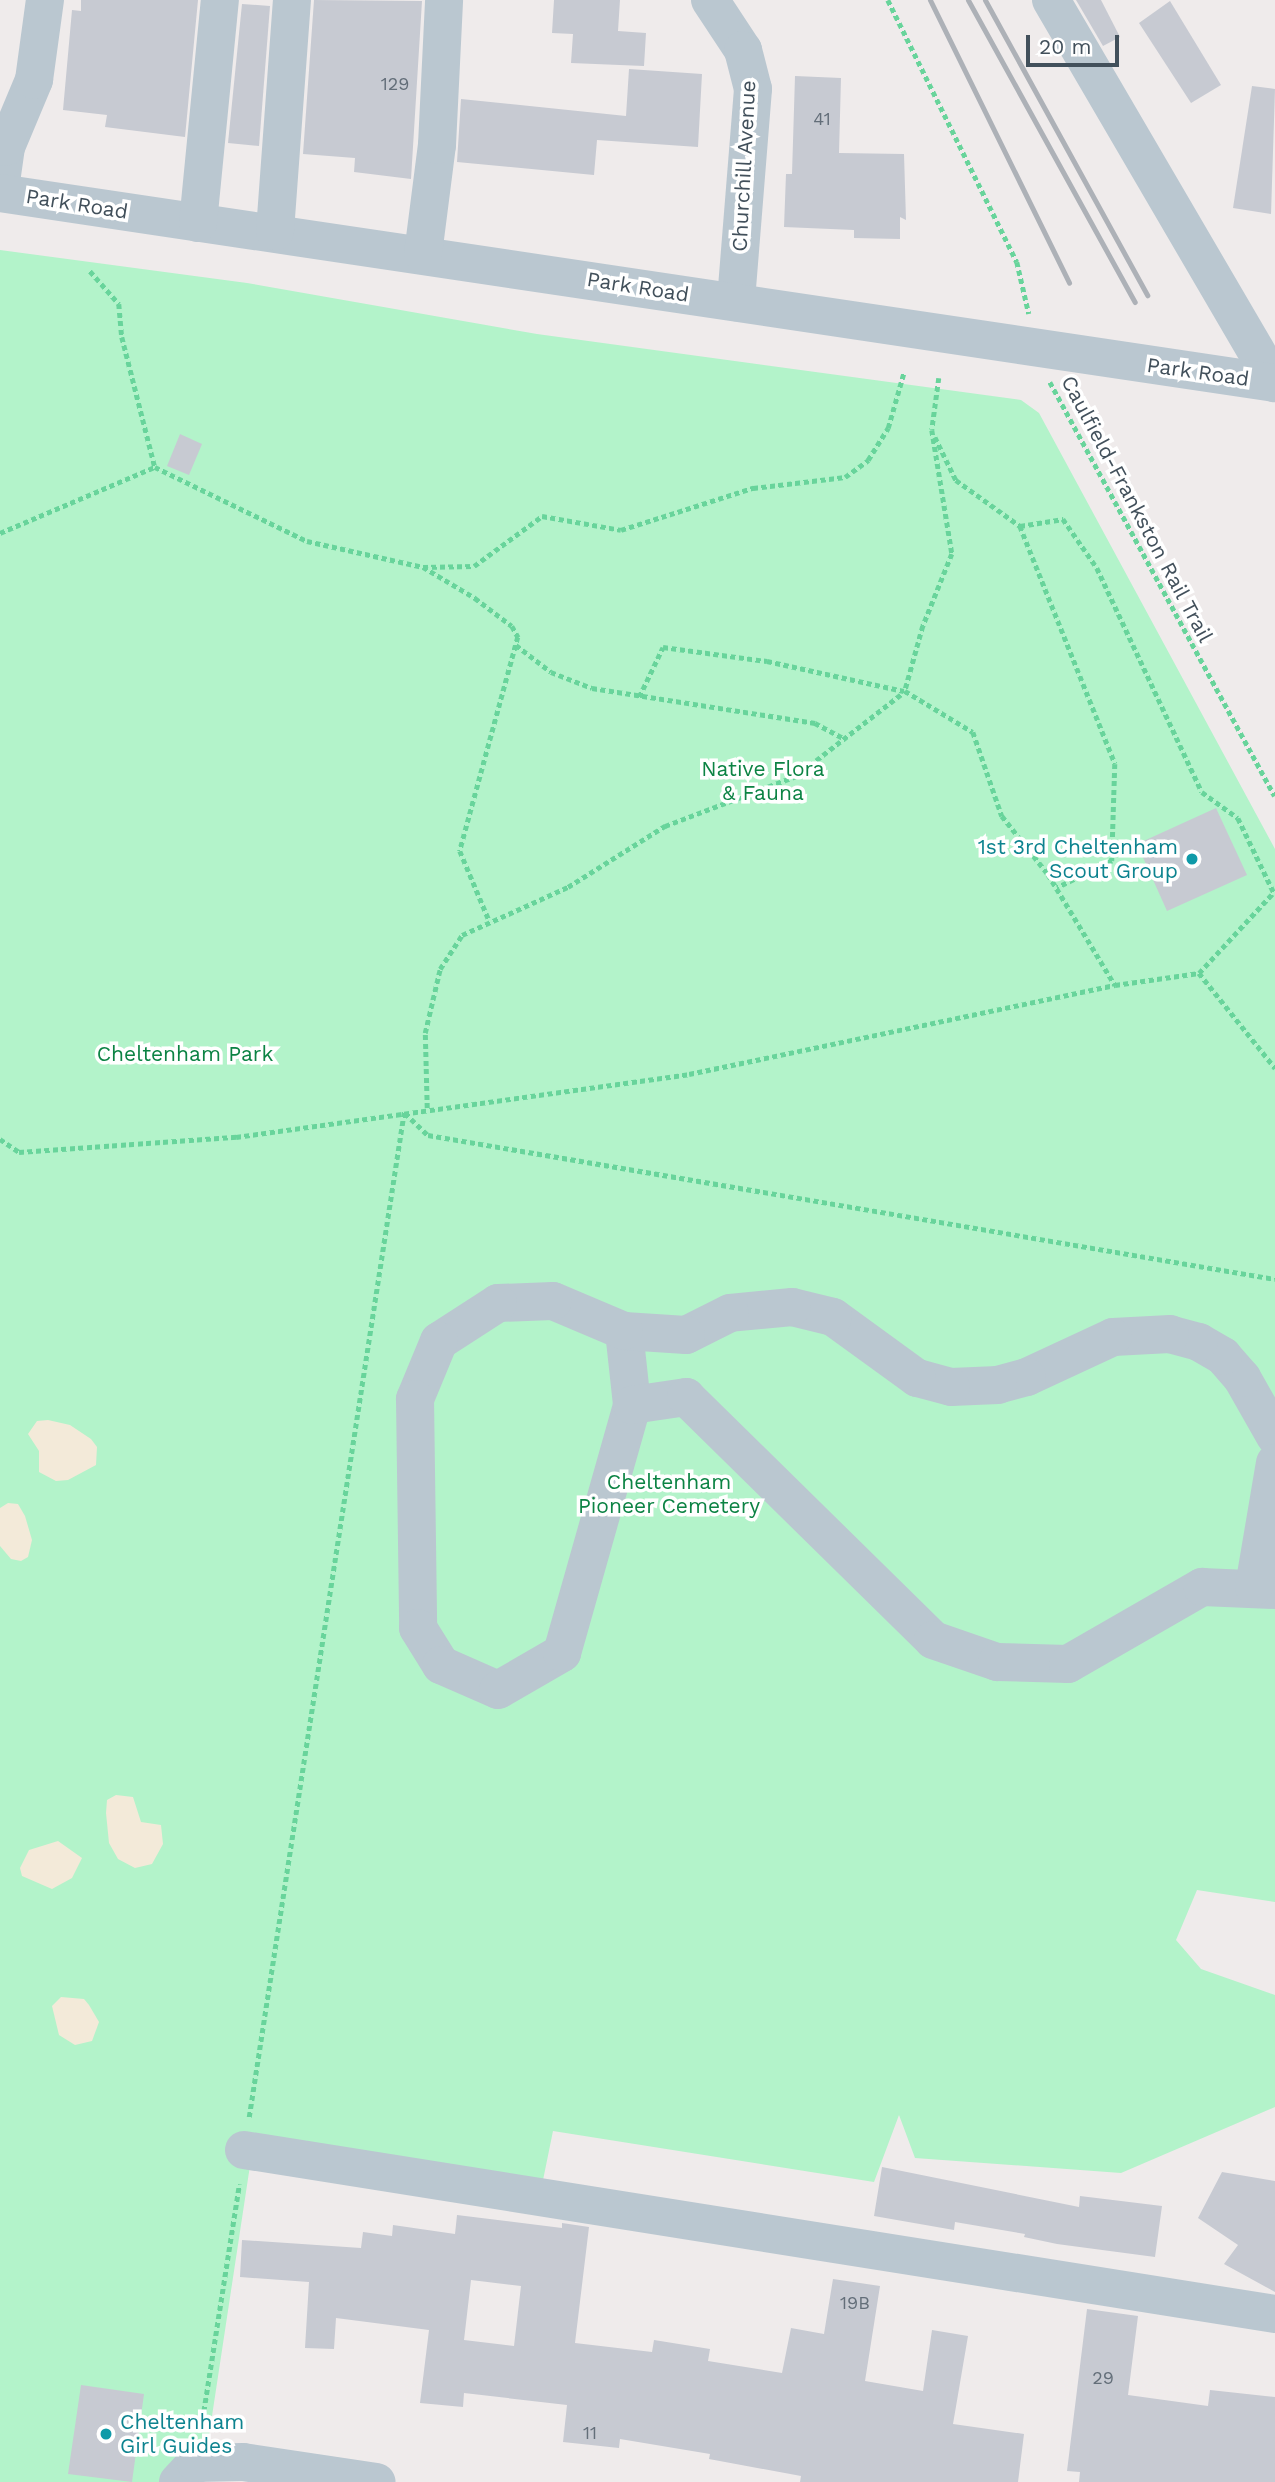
<!DOCTYPE html>
<html>
<head>
<meta charset="utf-8">
<style>
	body { margin:0 }
	#map { position:relative; width:1275px; height:2482px; overflow:hidden; background:#efebeb; font-family:"Work Sans",sans-serif }
	div>[style] { position:absolute }
	.green>* { inset:0; background:#b3f3ca }
	.sand>* { inset:0; background:#f3ead9 }
	.building>* { inset:0; background:#c7cad2 }
	.path>* { height:4.5px; margin-top:-2.25px; transform-origin:0; background:repeating-linear-gradient(90deg,#68d49b 0 5px,transparent 0 8.5px) }
	.minor>* { height:38px; margin:-19px; padding:0 19px; transform-origin:19px; border-radius:19px; background:#bac7d0 }
	.rail>* { height:5px; margin:-2.5px; padding:0 2.5px; transform-origin:2.5px; border-radius:2.5px; background:#adb1b7 }
	.dots>* { width:19px; height:19px; translate:-50% -50%; box-sizing:border-box; border:4px solid #fff; border-radius:50% }
	span { translate:-50% -50%; white-space:nowrap; text-align:center; line-height:1.15; -webkit-text-stroke:7px #fff; paint-order:stroke }
	.number-label { font-size:18px; color:#636e79 }
	.number-label span { -webkit-text-stroke-width:0 }
	.street-label { font-size:21px; color:#42505b }
	.park-label { font-size:21px; color:#0c8344 }
	.culture-label { font-size:21px; color:#0d838f }
	.right { translate:-100% -50%; text-align:right }
	.left { translate:0 -50%; text-align:left }
	.scale { position:absolute; left:1026px; top:35px; width:93px; height:32px; box-sizing:border-box; border:4px solid #42505b; border-top:0; padding-left:9px; font-size:21px; line-height:24px; white-space:nowrap; color:#42505b; -webkit-text-stroke:5px #fff; paint-order:stroke }
</style>
</head>
<body>
<div id="map">
	<div class="green">
		<i style="clip-path:polygon(0 250px,247px 283px,537px 334px,1021px 400px,1039px 413px,1275px 849px,1275px 1902px,1197px 1890px,1176px 1940px,1201px 1969px,1275px 1995px,1275px 2107px,1121px 2173px,915px 2158px,899px 2115px,874px 2182px,553px 2131px,542px 2185px,251px 2159px,202px 2482px,0 2482px)"></i>
	</div>
	<div class="sand">
		<i style="clip-path:polygon(48px 1420px,70px 1425px,91px 1439px,97px 1447px,96px 1465px,68px 1480px,56px 1481px,39px 1472px,39px 1451px,28px 1434px,37px 1421px)"></i>
		<i style="clip-path:polygon(8px 1503px,18px 1504px,25px 1516px,32px 1540px,28px 1557px,21px 1561px,11px 1559px,0 1546px,0 1508px)"></i>
		<i style="clip-path:polygon(116px 1795px,133px 1797px,141px 1822px,161px 1825px,163px 1844px,152px 1864px,135px 1868px,118px 1859px,109px 1843px,106px 1813px,107px 1800px)"></i>
		<i style="clip-path:polygon(58px 1841px,82px 1858px,72px 1878px,52px 1889px,22px 1876px,20px 1868px,29px 1850px)"></i>
		<i style="clip-path:polygon(61px 1997px,84px 1999px,89px 2005px,99px 2022px,92px 2041px,75px 2045px,59px 2035px,52px 2006px)"></i>
	</div>
	<div class="building">
		<i style="clip-path:polygon(81px 0,198px 0,185px 137px,105px 127px,107px 115px,63px 110px,72px 10px,81px 11px)"></i>
		<i style="clip-path:polygon(314px 0,422px 1px,411px 179px,354px 172px,355px 158px,303px 154px)"></i>
		<i style="clip-path:polygon(554px 0,620px 0,618px 31px,646px 33px,644px 66px,571px 63px,573px 34px,552px 33px)"></i>
		<i style="clip-path:polygon(1076px 0,1101px 0,1120px 37px,1103px 46px)"></i>
		<i style="clip-path:polygon(1170px 1px,1221px 85px,1191px 103px,1139px 23px)"></i>
		<i style="clip-path:polygon(242px 4px,270px 6px,259px 146px,228px 143px)"></i>
		<i style="clip-path:polygon(629px 69px,702px 74px,698px 147px,597px 140px,594px 175px,457px 162px,461px 99px,626px 116px)"></i>
		<i style="clip-path:polygon(795px 76px,841px 78px,839px 153px,904px 154px,906px 220px,900px 217px,900px 239px,854px 238px,854px 230px,784px 227px,786px 174px,792px 174px)"></i>
		<i style="clip-path:polygon(1252px 86px,1275px 89px,1271px 214px,1233px 208px)"></i>
		<i style="clip-path:polygon(180px 434px,202px 444px,189px 475px,167px 466px)"></i>
		<i style="clip-path:polygon(1216px 808px,1247px 875px,1167px 911px,1137px 844px)"></i>
		<i style="clip-path:polygon(882px 2167px,1079px 2207px,1080px 2196px,1162px 2206px,1155px 2257px,1057px 2244px,1024px 2237px,1025px 2234px,955px 2222px,954px 2230px,874px 2216px)"></i>
		<i style="clip-path:polygon(1222px 2172px,1275px 2181px,1275px 2292px,1224px 2264px,1238px 2245px,1198px 2218px)"></i>
		<i style="clip-path:polygon(evenodd,457px 2215px,562px 2228px,562px 2223px,589px 2227px,575px 2343px,652px 2352px,654px 2340px,710px 2349px,708px 2361px,782px 2373px,791px 2328px,824px 2334px,833px 2279px,880px 2286px,865px 2381px,923px 2391px,932px 2330px,968px 2336px,953px 2424px,1024px 2434px,1018px 2482px,800px 2482px,801px 2476px,709px 2459px,710px 2454px,620px 2439px,619px 2448px,563px 2442px,567px 2405px,464px 2393px,463px 2407px,420px 2403px,429px 2330px,336px 2318px,334px 2349px,305px 2348px,309px 2282px,240px 2277px,242px 2240px,361px 2248px,363px 2232px,392px 2236px,393px 2225px,455px 2234px,457px 2215px,471px 2280px,521px 2286px,514px 2346px,464px 2340px,471px 2280px)"></i>
		<i style="clip-path:polygon(1087px 2309px,1138px 2316px,1128px 2395px,1208px 2406px,1210px 2390px,1275px 2397px,1275px 2482px,1079px 2482px,1080px 2472px,1067px 2471px)"></i>
		<i style="clip-path:polygon(81px 2385px,144px 2394px,132px 2482px,68px 2474px)"></i>
	</div>
	<div class="path">
		<i style="left:888px;top:0;width:292px;rotate:63.8deg"></i>
		<i style="left:1017px;top:262px;width:53px;rotate:77deg"></i>
		<i style="left:90px;top:271px;width:44px;rotate:48.7deg"></i>
		<i style="left:119px;top:304px;width:33px;rotate:85deg"></i>
		<i style="left:122px;top:337px;width:134px;rotate:75.8deg"></i>
		<i style="left:155px;top:467px;width:169px;rotate:26deg"></i>
		<i style="left:307px;top:541px;width:119px;rotate:12.6deg"></i>
		<i style="left:423px;top:567px;width:51px;rotate:-1.1deg"></i>
		<i style="left:474px;top:566px;width:84px;rotate:-36.3deg"></i>
		<i style="left:542px;top:516px;width:80px;rotate:10deg"></i>
		<i style="left:621px;top:530px;width:139px;rotate:-17.7deg"></i>
		<i style="left:753px;top:488px;width:93px;rotate:-6.8deg"></i>
		<i style="left:845px;top:477px;width:29px;rotate:-36deg"></i>
		<i style="left:868px;top:460px;width:38px;rotate:-58deg"></i>
		<i style="left:888px;top:428px;width:58px;rotate:-74.1deg"></i>
		<i style="left:939px;top:378px;width:52px;rotate:97.7deg"></i>
		<i style="left:932px;top:430px;width:126px;rotate:80.8deg"></i>
		<i style="left:952px;top:554px;width:78px;rotate:111.9deg"></i>
		<i style="left:923px;top:626px;width:67px;rotate:105.5deg"></i>
		<i style="left:905px;top:691px;width:79px;rotate:31.1deg"></i>
		<i style="left:973px;top:732px;width:89px;rotate:71deg"></i>
		<i style="left:1002px;top:816px;width:74px;rotate:51.6deg"></i>
		<i style="left:1048px;top:874px;width:130px;rotate:58.9deg"></i>
		<i style="left:1115px;top:985px;width:85px;rotate:-8.1deg"></i>
		<i style="left:1199px;top:973px;width:122px;rotate:51.3deg"></i>
		<i style="left:1050px;top:382px;width:471px;rotate:61.5deg"></i>
		<i style="left:935px;top:437px;width:48px;rotate:64deg"></i>
		<i style="left:956px;top:480px;width:79px;rotate:35.7deg"></i>
		<i style="left:1020px;top:526px;width:256px;rotate:68.2deg"></i>
		<i style="left:1115px;top:764px;width:97px;rotate:91.8deg"></i>
		<i style="left:1112px;top:861px;width:61px;rotate:153.9deg"></i>
		<i style="left:1020px;top:526px;width:44px;rotate:-9.2deg"></i>
		<i style="left:1063px;top:519px;width:60px;rotate:55.2deg"></i>
		<i style="left:1097px;top:568px;width:247px;rotate:64.9deg"></i>
		<i style="left:1202px;top:792px;width:44px;rotate:35.8deg"></i>
		<i style="left:1238px;top:818px;width:85px;rotate:64.3deg"></i>
		<i style="left:0;top:533px;width:168px;rotate:-23.1deg"></i>
		<i style="left:423px;top:567px;width:61px;rotate:30.8deg"></i>
		<i style="left:475px;top:598px;width:46px;rotate:37.1deg"></i>
		<i style="left:512px;top:626px;width:13px;rotate:61deg"></i>
		<i style="left:518px;top:637px;width:222px;rotate:105.2deg"></i>
		<i style="left:460px;top:851px;width:75px;rotate:67.2deg"></i>
		<i style="left:516px;top:645px;width:44px;rotate:37.6deg"></i>
		<i style="left:551px;top:672px;width:44px;rotate:21.3deg"></i>
		<i style="left:592px;top:688px;width:226px;rotate:8.9deg"></i>
		<i style="left:815px;top:723px;width:34px;rotate:28deg"></i>
		<i style="left:639px;top:697px;width:55px;rotate:-64.4deg"></i>
		<i style="left:663px;top:647px;width:105px;rotate:7.7deg"></i>
		<i style="left:767px;top:661px;width:140px;rotate:12.4deg"></i>
		<i style="left:1199px;top:973px;width:110px;rotate:-47.2deg"></i>
		<i style="left:427px;top:1108px;width:75px;rotate:-91.5deg"></i>
		<i style="left:425px;top:1033px;width:66px;rotate:-76.8deg"></i>
		<i style="left:440px;top:969px;width:40px;rotate:-57.1deg"></i>
		<i style="left:462px;top:935px;width:116px;rotate:-24.4deg"></i>
		<i style="left:568px;top:887px;width:115px;rotate:-32.2deg"></i>
		<i style="left:665px;top:826px;width:140px;rotate:-20.9deg"></i>
		<i style="left:796px;top:776px;width:138px;rotate:-37.9deg"></i>
		<i style="left:405px;top:1113px;width:32px;rotate:44deg"></i>
		<i style="left:428px;top:1135px;width:859px;rotate:9.65deg"></i>
		<i style="left:0;top:1139px;width:23px;rotate:34deg"></i>
		<i style="left:19px;top:1152px;width:218px;rotate:-4deg"></i>
		<i style="left:236px;top:1137px;width:457px;rotate:-7.9deg"></i>
		<i style="left:689px;top:1074px;width:435px;rotate:-11.8deg"></i>
		<i style="left:249px;top:2117px;width:1017px;rotate:-81.23deg"></i>
		<i style="left:201px;top:2428px;width:247px;rotate:-81.1deg"></i>
	</div>
	<div class="minor">
		<i style="left:710px;top:0;width:60px;rotate:56.6deg"></i>
		<i style="left:743px;top:50px;width:40px;rotate:75.6deg"></i>
		<i style="left:753px;top:89px;width:214px;rotate:94.6deg"></i>
		<i style="left:1051px;top:0;width:444px;rotate:59.7deg"></i>
		<i style="left:0;top:189px;width:42px;rotate:-81.9deg"></i>
		<i style="left:6px;top:147px;width:73px;rotate:-67.3deg"></i>
		<i style="left:34px;top:80px;width:81px;rotate:-82.2deg"></i>
		<i style="left:0;top:193px;width:1289px;rotate:8.48deg"></i>
		<i style="left:198px;top:223px;width:224px;rotate:-84.4deg"></i>
		<i style="left:275px;top:231px;width:232px;rotate:-85.8deg"></i>
		<i style="left:423px;top:254px;width:110px;rotate:-82.7deg"></i>
		<i style="left:437px;top:145px;width:145px;rotate:-87.2deg"></i>
		<i style="left:624px;top:1331px;width:74px;rotate:83.8deg"></i>
		<i style="left:1275px;top:1436px;width:67px;rotate:-119.6deg"></i>
		<i style="left:1242px;top:1378px;width:29px;rotate:-131deg"></i>
		<i style="left:1223px;top:1356px;width:28px;rotate:-150deg"></i>
		<i style="left:1199px;top:1342px;width:30px;rotate:-165deg"></i>
		<i style="left:1170px;top:1334px;width:57px;rotate:177deg"></i>
		<i style="left:1113px;top:1337px;width:95px;rotate:155.1deg"></i>
		<i style="left:1027px;top:1377px;width:30px;rotate:165deg"></i>
		<i style="left:998px;top:1385px;width:47px;rotate:177.6deg"></i>
		<i style="left:951px;top:1387px;width:35px;rotate:-165deg"></i>
		<i style="left:917px;top:1378px;width:104px;rotate:-144deg"></i>
		<i style="left:833px;top:1317px;width:42px;rotate:-166.3deg"></i>
		<i style="left:792px;top:1307px;width:62px;rotate:174.5deg"></i>
		<i style="left:730px;top:1313px;width:49px;rotate:153.4deg"></i>
		<i style="left:686px;top:1335px;width:62px;rotate:-176.3deg"></i>
		<i style="left:624px;top:1331px;width:77px;rotate:-157.1deg"></i>
		<i style="left:553px;top:1301px;width:55px;rotate:177.9deg"></i>
		<i style="left:498px;top:1303px;width:70px;rotate:147.2deg"></i>
		<i style="left:439px;top:1341px;width:63px;rotate:112.5deg"></i>
		<i style="left:415px;top:1399px;width:229px;rotate:89.2deg"></i>
		<i style="left:418px;top:1628px;width:44px;rotate:58.1deg"></i>
		<i style="left:441px;top:1665px;width:62px;rotate:23.7deg"></i>
		<i style="left:498px;top:1690px;width:74px;rotate:-30deg"></i>
		<i style="left:562px;top:1653px;width:258px;rotate:-74.2deg"></i>
		<i style="left:632px;top:1405px;width:55px;rotate:-8.4deg"></i>
		<i style="left:686px;top:1397px;width:346px;rotate:44.5deg"></i>
		<i style="left:933px;top:1640px;width:68px;rotate:19deg"></i>
		<i style="left:997px;top:1662px;width:71px;rotate:1.6deg"></i>
		<i style="left:1068px;top:1664px;width:155px;rotate:-29.9deg"></i>
		<i style="left:1202px;top:1587px;width:73px;rotate:2.4deg"></i>
		<i style="left:1254px;top:1587px;width:126px;rotate:-80.4deg"></i>
		<i style="left:244px;top:2150px;width:1044px;rotate:9.04deg"></i>
		<i style="left:178px;top:2482px;width:26px;rotate:-47deg"></i>
		<i style="left:196px;top:2463px;width:47px;rotate:-1.2deg"></i>
		<i style="left:243px;top:2462px;width:135px;rotate:8.5deg"></i>
	</div>
	<div class="rail">
		<i style="left:930px;top:0;width:315px;rotate:63.8deg"></i>
		<i style="left:968px;top:0;width:345px;rotate:61.1deg"></i>
		<i style="left:985px;top:0;width:337px;rotate:61.2deg"></i>
	</div>
	<div class="dots">
		<i style="left:1192px;top:859px;background:#0f9aa8"></i>
		<i style="left:106px;top:2434px;background:#0f9aa8"></i>
	</div>
	<div class="number-label">
		<span style="left:395px;top:84px">129</span>
		<span style="left:822px;top:119px">41</span>
		<span style="left:855px;top:2303px">19B</span>
		<span style="left:1103px;top:2378px">29</span>
		<span style="left:590px;top:2433px">11</span>
	</div>
	<div class="street-label">
		<span style="left:744px;top:166px;rotate:-87deg">Churchill Avenue</span>
		<span style="left:77px;top:204px;rotate:9deg">Park Road</span>
		<span style="left:638px;top:287px;rotate:9deg">Park Road</span>
		<span style="left:1198px;top:372px;rotate:8deg">Park Road</span>
		<span style="left:1137px;top:509px;rotate:62deg">Caulfield-Frankston Rail Trail</span>
	</div>
	<div class="park-label">
		<span style="left:763px;top:781px">Native Flora<br>&amp; Fauna</span>
		<span style="left:185px;top:1054px">Cheltenham Park</span>
		<span style="left:669px;top:1494px">Cheltenham<br>Pioneer Cemetery</span>
	</div>
	<div class="culture-label">
		<span class="right" style="left:1178px;top:859px">1st 3rd Cheltenham<br>Scout Group</span>
		<span class="left" style="left:120px;top:2434px">Cheltenham<br>Girl Guides</span>
	</div>
	<div class="scale">20 m</div>
</div>
</body>
</html>
